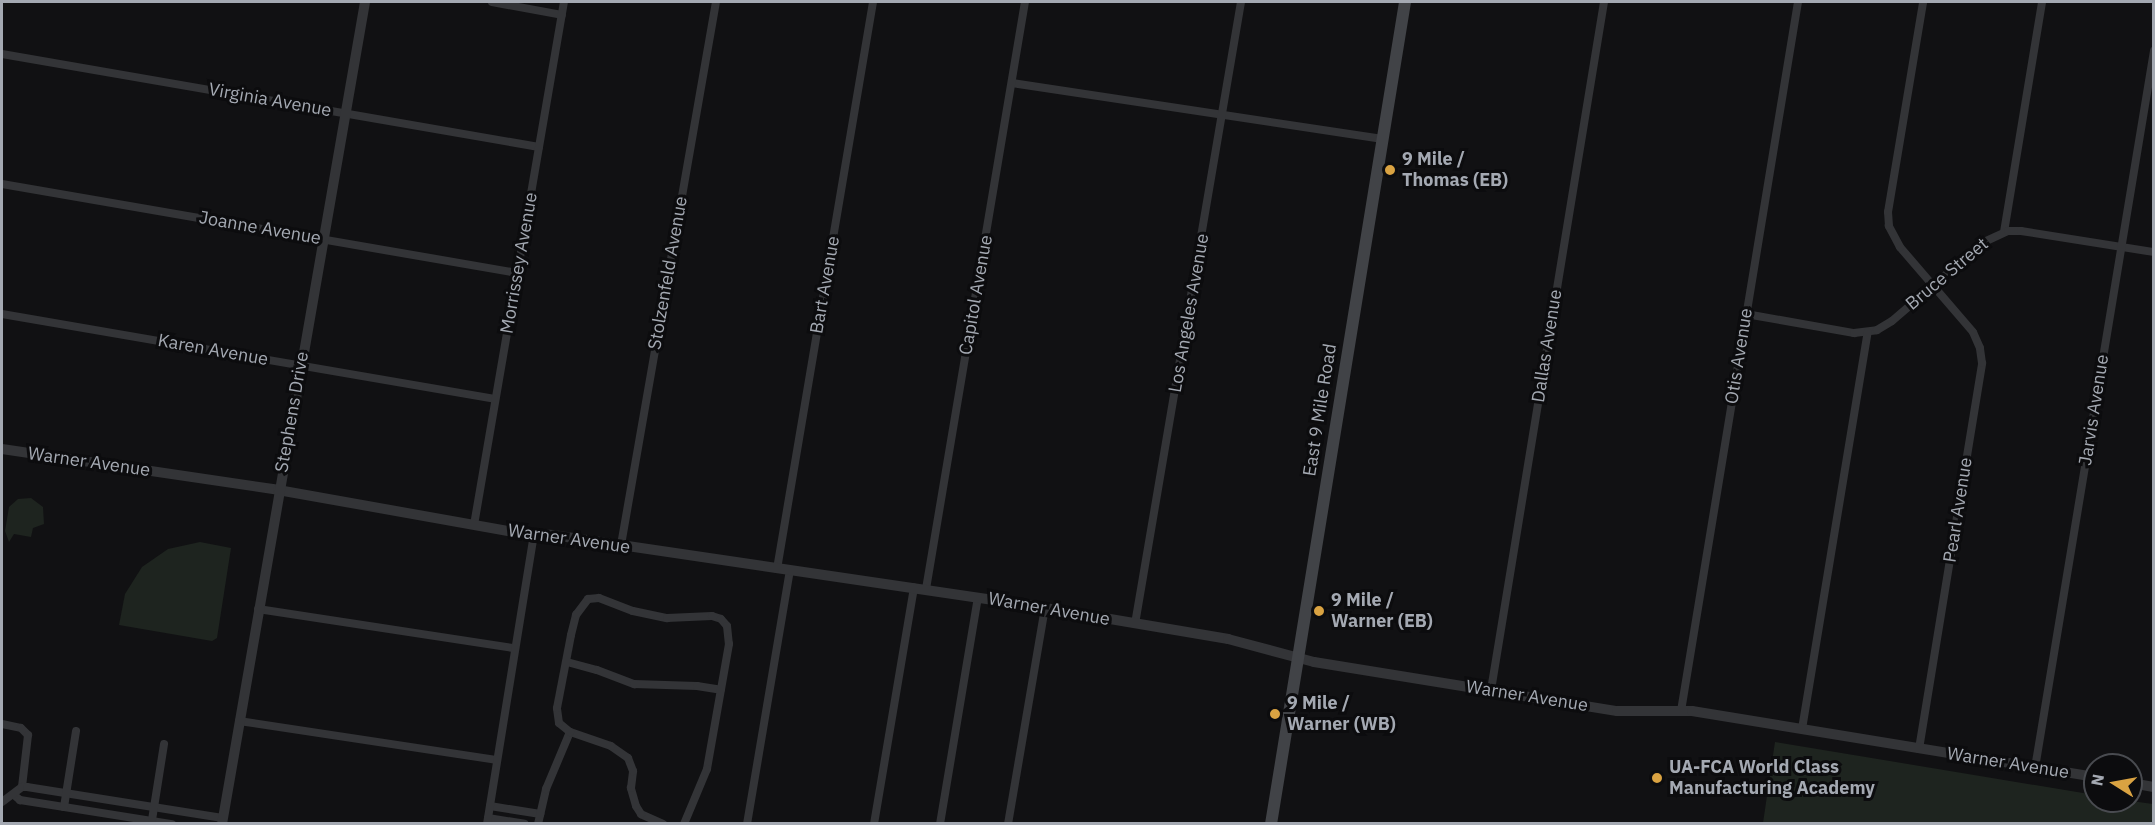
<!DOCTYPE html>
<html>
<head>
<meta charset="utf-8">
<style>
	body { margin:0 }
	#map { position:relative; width:2155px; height:825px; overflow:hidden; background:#111113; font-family:"IBM Plex Sans",sans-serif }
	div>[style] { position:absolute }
	.green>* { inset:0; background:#1e241f }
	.minor>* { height:8px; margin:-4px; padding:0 4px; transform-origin:4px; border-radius:4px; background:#333437 }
	.tertiary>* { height:10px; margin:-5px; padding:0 5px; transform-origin:5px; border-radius:5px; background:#333437 }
	.secondary>* { height:12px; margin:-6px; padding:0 6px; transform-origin:6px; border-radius:6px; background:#414347 }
	.dots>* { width:16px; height:16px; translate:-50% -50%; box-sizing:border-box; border:3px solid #0c0c0e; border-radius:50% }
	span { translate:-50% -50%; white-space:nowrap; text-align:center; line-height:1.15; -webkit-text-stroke:6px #0c0c0e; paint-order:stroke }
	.street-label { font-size:18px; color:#a4a9b2 }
	.poi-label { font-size:18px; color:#a4a9b2; font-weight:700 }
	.left { translate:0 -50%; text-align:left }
	.frame { position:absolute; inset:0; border:3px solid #a4a9b2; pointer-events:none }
	.north { position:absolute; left:2083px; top:753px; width:60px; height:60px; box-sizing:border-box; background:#0c0c0e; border:2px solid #494b50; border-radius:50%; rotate:281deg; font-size:16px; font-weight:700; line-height:24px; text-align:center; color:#a4a9b2 }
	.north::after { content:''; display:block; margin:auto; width:21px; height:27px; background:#daa342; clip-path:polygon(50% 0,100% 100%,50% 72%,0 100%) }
</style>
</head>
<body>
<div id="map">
	<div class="green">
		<i style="clip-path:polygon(31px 498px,43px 507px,44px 524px,33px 528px,31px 537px,14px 534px,9px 542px,5px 531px,9px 507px,18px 499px)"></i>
		<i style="clip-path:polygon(200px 542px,231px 548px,217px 638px,212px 641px,119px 625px,125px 594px,142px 567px,168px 549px)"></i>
		<i style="clip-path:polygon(1775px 742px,2095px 795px,2095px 801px,2131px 801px,2153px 804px,2153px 823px,1763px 823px)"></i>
	</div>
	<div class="minor">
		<i style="left:492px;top:2px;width:71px;rotate:10.5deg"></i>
		<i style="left:2px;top:54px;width:545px;rotate:9.83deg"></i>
		<i style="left:1012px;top:83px;width:375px;rotate:8.6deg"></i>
		<i style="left:2px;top:184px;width:523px;rotate:9.8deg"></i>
		<i style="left:2004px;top:232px;width:233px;rotate:-80.6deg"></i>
		<i style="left:2px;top:314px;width:500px;rotate:9.78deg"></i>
		<i style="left:1746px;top:314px;width:110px;rotate:10deg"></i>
		<i style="left:1854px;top:333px;width:23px;rotate:-7deg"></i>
		<i style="left:1877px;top:330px;width:17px;rotate:-31deg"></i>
		<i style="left:1892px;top:321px;width:121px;rotate:-40.7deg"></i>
		<i style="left:1984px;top:242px;width:26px;rotate:-25deg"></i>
		<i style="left:2008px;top:231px;width:13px"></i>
		<i style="left:2021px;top:231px;width:135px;rotate:9deg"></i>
		<i style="left:474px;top:525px;width:531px;rotate:-80.24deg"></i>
		<i style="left:621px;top:545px;width:551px;rotate:-80.08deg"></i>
		<i style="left:777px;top:569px;width:575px;rotate:-80.39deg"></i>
		<i style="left:926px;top:589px;width:595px;rotate:-80.43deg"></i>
		<i style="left:258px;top:609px;width:259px;rotate:8.7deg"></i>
		<i style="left:1135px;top:624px;width:631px;rotate:-80.33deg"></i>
		<i style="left:567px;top:662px;width:31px;rotate:15deg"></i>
		<i style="left:597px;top:670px;width:40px;rotate:21deg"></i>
		<i style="left:634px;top:684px;width:63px;rotate:1.8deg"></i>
		<i style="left:697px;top:686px;width:24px;rotate:9deg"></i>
		<i style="left:1491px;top:690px;width:697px;rotate:-80.67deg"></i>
		<i style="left:1681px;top:711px;width:719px;rotate:-80.63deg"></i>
		<i style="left:239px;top:721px;width:260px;rotate:8.6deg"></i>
		<i style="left:2px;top:724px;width:19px;rotate:12deg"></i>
		<i style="left:21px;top:728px;width:10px;rotate:45deg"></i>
		<i style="left:28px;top:735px;width:52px;rotate:96.6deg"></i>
		<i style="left:1802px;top:729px;width:402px;rotate:-80.6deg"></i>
		<i style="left:1919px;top:749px;width:391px;rotate:-80.7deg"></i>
		<i style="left:1982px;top:363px;width:15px;rotate:-98deg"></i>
		<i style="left:1980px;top:348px;width:17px;rotate:-114deg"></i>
		<i style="left:1973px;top:332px;width:112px;rotate:-130.7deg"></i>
		<i style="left:1900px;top:247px;width:24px;rotate:-118deg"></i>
		<i style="left:1889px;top:226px;width:14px;rotate:-94deg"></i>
		<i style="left:1888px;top:212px;width:213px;rotate:-80.5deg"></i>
		<i style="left:2035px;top:768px;width:727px;rotate:-80.58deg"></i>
		<i style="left:14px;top:795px;width:8px;rotate:40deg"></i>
		<i style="left:20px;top:800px;width:154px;rotate:9deg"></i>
		<i style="left:2px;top:802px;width:25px;rotate:-37deg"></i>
		<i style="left:22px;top:787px;width:5px"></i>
		<i style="left:27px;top:787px;width:198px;rotate:9deg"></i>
		<i style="left:490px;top:806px;width:51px;rotate:9.1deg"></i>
		<i style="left:64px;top:807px;width:77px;rotate:-81deg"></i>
		<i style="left:488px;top:818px;width:37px;rotate:9deg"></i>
		<i style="left:152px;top:820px;width:77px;rotate:-81deg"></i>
		<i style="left:487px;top:824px;width:294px;rotate:-80.8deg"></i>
		<i style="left:538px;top:824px;width:36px;rotate:-77deg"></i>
		<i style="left:546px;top:789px;width:62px;rotate:-67.2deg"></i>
		<i style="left:663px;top:824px;width:24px;rotate:-156deg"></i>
		<i style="left:641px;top:814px;width:9px;rotate:-122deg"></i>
		<i style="left:636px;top:806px;width:19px;rotate:-106deg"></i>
		<i style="left:631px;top:788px;width:17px;rotate:-83deg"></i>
		<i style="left:633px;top:771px;width:14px;rotate:-111deg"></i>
		<i style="left:628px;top:758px;width:21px;rotate:-145deg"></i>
		<i style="left:611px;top:746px;width:43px;rotate:-161.1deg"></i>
		<i style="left:570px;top:732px;width:14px;rotate:-141deg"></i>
		<i style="left:559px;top:723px;width:15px;rotate:-98deg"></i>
		<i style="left:557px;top:708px;width:74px;rotate:-79.1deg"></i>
		<i style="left:571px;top:635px;width:21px;rotate:-76deg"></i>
		<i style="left:576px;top:615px;width:20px;rotate:-53deg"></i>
		<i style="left:588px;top:599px;width:11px;rotate:-5deg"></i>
		<i style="left:599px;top:598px;width:36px;rotate:21deg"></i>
		<i style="left:633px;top:611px;width:35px;rotate:12deg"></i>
		<i style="left:667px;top:618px;width:45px;rotate:-2.5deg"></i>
		<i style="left:712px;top:616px;width:9px;rotate:18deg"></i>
		<i style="left:721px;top:619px;width:9px;rotate:49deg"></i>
		<i style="left:727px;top:626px;width:18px;rotate:84deg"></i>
		<i style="left:729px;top:644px;width:127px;rotate:100deg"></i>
		<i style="left:707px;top:769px;width:60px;rotate:112.7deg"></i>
		<i style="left:747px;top:824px;width:257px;rotate:-80.4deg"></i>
		<i style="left:874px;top:824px;width:240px;rotate:-80.4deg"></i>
		<i style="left:940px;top:824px;width:230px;rotate:-80.5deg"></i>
		<i style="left:1008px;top:824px;width:219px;rotate:-80.3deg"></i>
	</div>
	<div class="tertiary">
		<i style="left:2px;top:449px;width:279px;rotate:8.4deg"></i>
		<i style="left:278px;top:490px;width:239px;rotate:10.1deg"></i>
		<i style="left:513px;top:532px;width:40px;rotate:4.3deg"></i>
		<i style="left:553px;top:535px;width:497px;rotate:8.4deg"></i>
		<i style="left:1045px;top:608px;width:186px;rotate:9.6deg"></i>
		<i style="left:1228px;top:639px;width:89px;rotate:15deg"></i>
		<i style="left:1314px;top:662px;width:307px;rotate:9.2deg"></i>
		<i style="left:1617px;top:711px;width:75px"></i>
		<i style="left:1692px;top:711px;width:408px;rotate:9.3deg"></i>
		<i style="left:2131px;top:783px;width:23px;rotate:10deg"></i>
		<i style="left:222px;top:824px;width:834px;rotate:-80.13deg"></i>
	</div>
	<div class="secondary">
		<i style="left:1271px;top:824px;width:833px;rotate:-80.74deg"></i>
	</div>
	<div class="dots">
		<i style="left:1390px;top:170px;background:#daa342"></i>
		<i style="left:1319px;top:611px;background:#daa342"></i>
		<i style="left:1275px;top:714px;background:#daa342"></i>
		<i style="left:1657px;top:778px;background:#daa342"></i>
	</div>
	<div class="street-label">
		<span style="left:270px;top:100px;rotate:10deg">Virginia Avenue</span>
		<span style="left:260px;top:228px;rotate:10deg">Joanne Avenue</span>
		<span style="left:519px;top:263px;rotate:-80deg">Morrissey Avenue</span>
		<span style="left:668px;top:273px;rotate:-80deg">Stolzenfeld Avenue</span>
		<span style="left:1947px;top:274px;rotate:-40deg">Bruce Street</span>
		<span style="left:825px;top:285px;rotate:-80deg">Bart Avenue</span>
		<span style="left:976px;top:295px;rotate:-80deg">Capitol Avenue</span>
		<span style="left:1189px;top:313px;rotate:-80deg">Los Angeles Avenue</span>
		<span style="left:1547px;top:346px;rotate:-81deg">Dallas Avenue</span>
		<span style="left:213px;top:350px;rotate:10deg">Karen Avenue</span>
		<span style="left:1739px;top:356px;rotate:-81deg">Otis Avenue</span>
		<span style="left:1320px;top:410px;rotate:-81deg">East 9 Mile Road</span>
		<span style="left:2094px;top:410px;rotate:-81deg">Jarvis Avenue</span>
		<span style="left:292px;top:412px;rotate:-80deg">Stephens Drive</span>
		<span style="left:89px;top:462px;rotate:8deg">Warner Avenue</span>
		<span style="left:1958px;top:510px;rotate:-81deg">Pearl Avenue</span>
		<span style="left:569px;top:539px;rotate:8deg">Warner Avenue</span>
		<span style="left:1049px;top:609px;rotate:10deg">Warner Avenue</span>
		<span style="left:1527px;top:696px;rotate:9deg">Warner Avenue</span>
		<span style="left:2008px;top:763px;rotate:9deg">Warner Avenue</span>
	</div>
	<div class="poi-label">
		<span class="left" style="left:1402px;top:170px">9 Mile /<br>Thomas (EB)</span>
		<span class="left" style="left:1331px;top:611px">9 Mile /<br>Warner (EB)</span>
		<span class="left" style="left:1287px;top:714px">9 Mile /<br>Warner (WB)</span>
		<span class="left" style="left:1669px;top:778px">UA-FCA World Class<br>Manufacturing Academy</span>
	</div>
	<div class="frame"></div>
	<div class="north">N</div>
</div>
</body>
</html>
